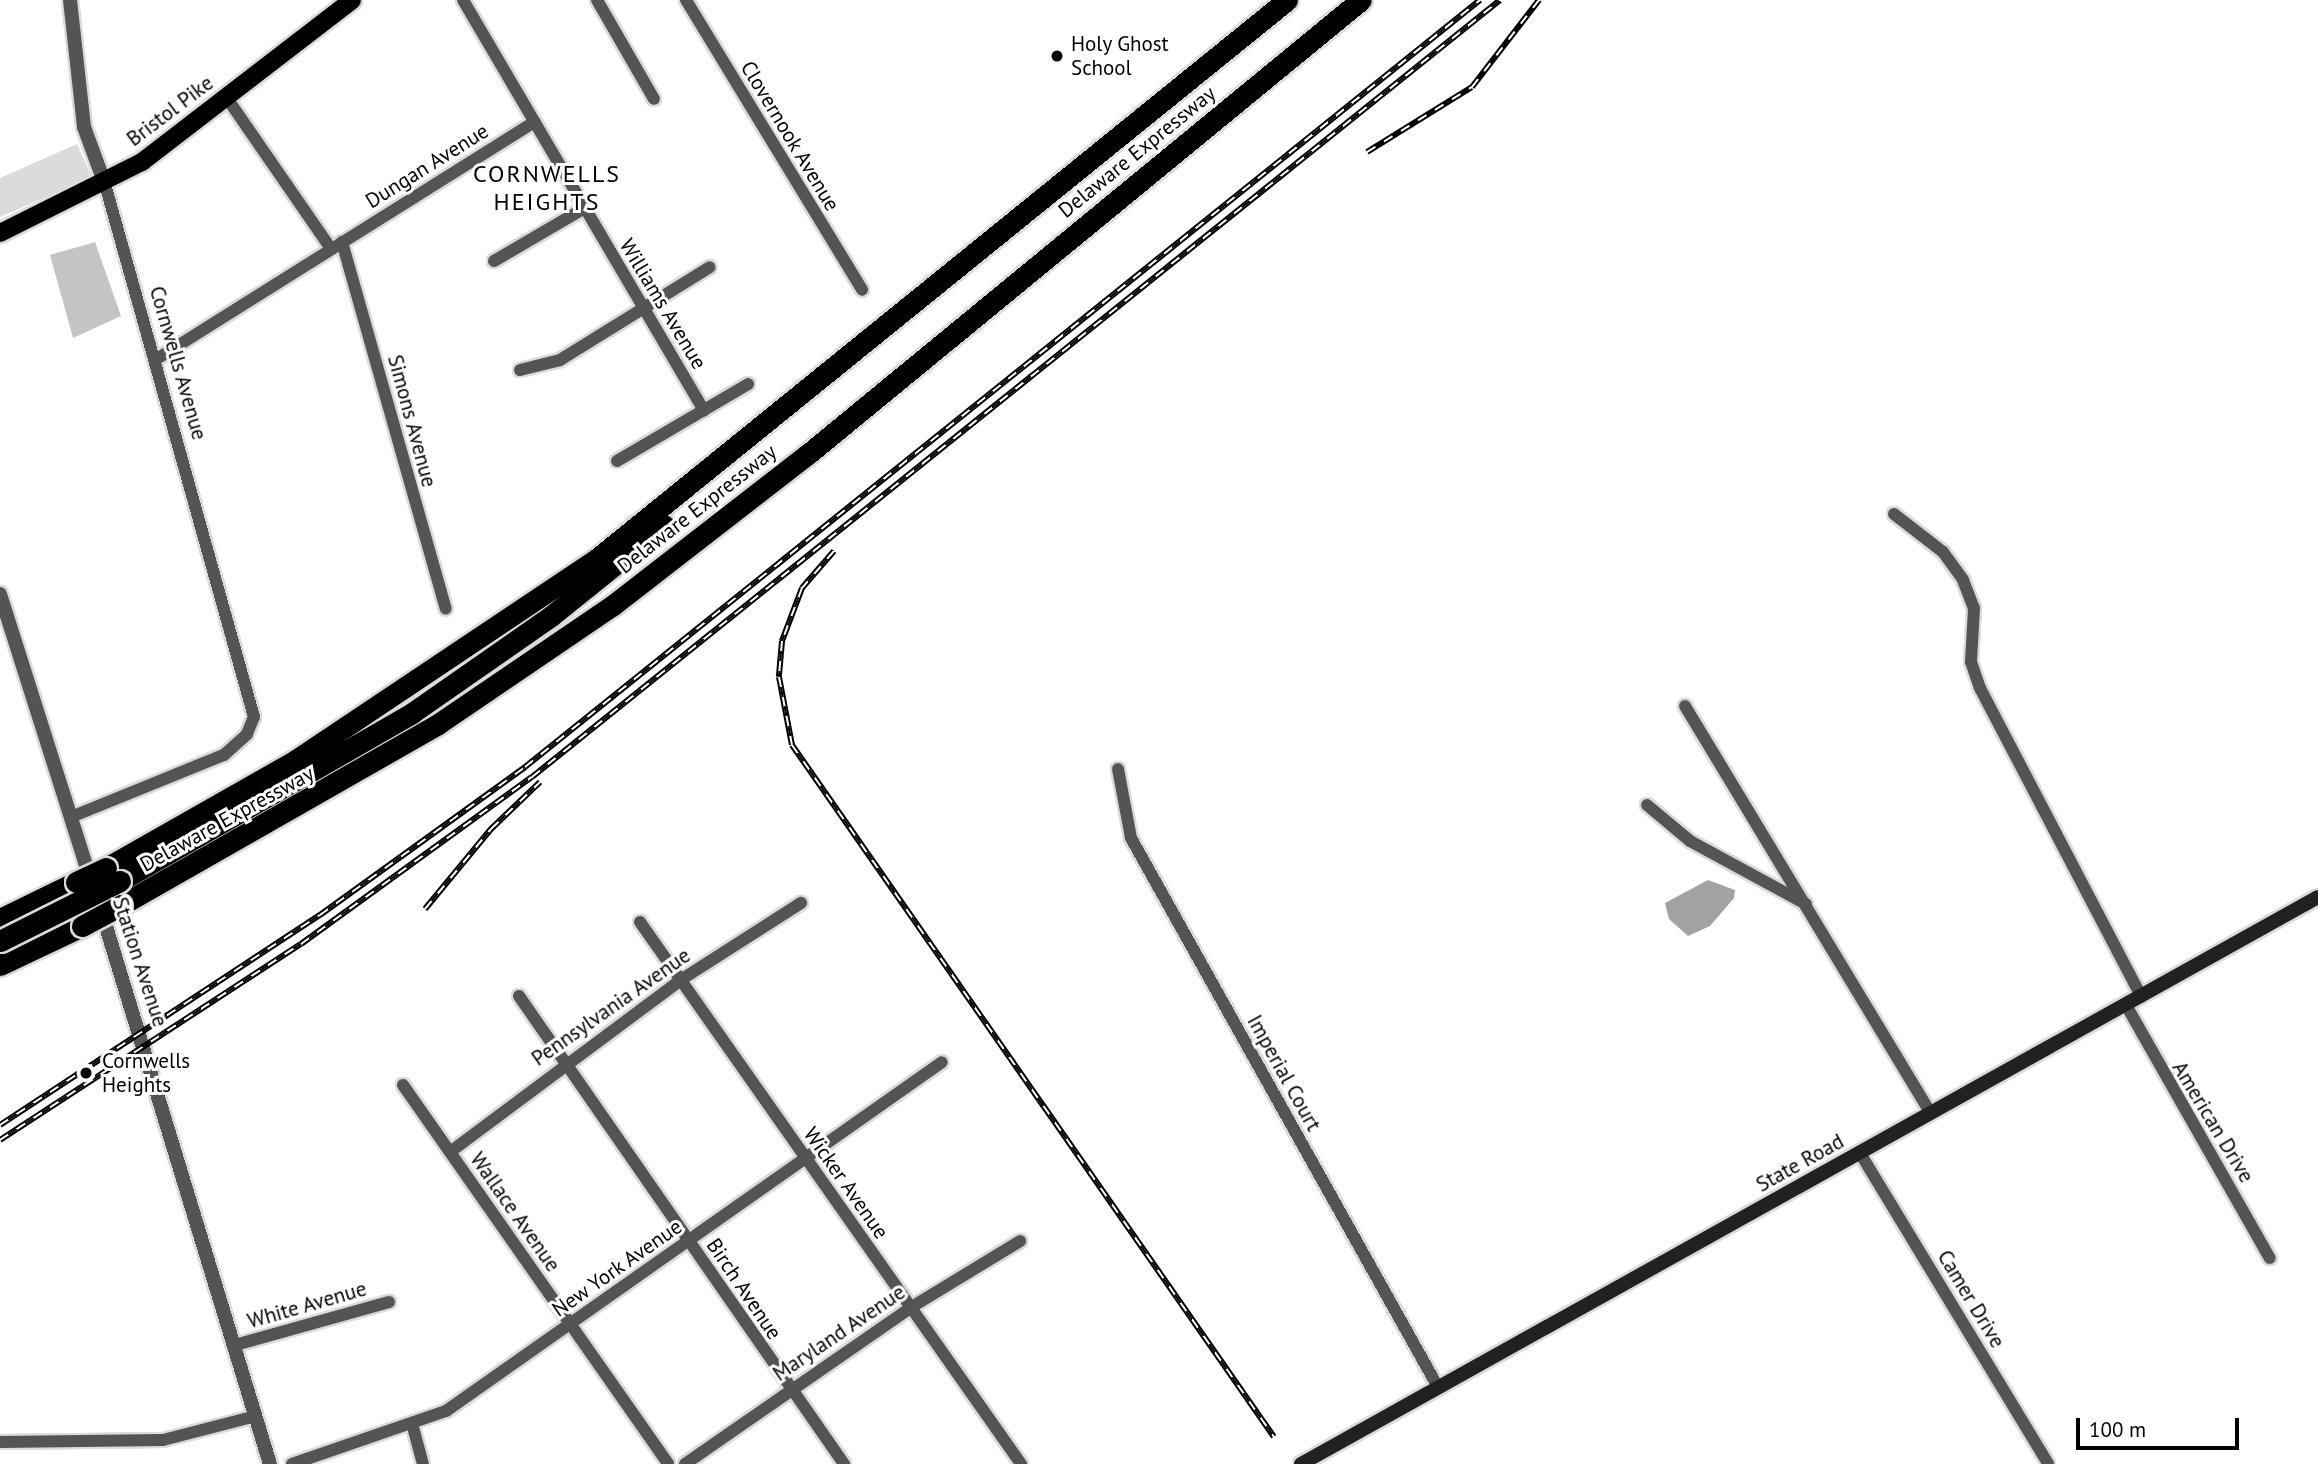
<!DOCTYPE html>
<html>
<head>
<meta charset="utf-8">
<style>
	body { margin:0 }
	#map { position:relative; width:2318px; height:1464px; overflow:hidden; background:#fff; font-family:"PT Sans",sans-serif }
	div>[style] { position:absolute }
	.green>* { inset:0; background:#dbdbdb }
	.water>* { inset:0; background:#a2a2a2 }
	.building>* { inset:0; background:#c4c4c4 }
	.roads { filter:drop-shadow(2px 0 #dbdbdb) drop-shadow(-2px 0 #dbdbdb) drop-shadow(0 2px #dbdbdb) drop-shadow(0 -2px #dbdbdb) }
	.minor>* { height:12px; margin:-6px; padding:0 6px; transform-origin:6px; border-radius:6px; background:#545454 }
	.tertiary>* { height:14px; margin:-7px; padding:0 7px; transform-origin:7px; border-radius:7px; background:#545454 }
	.secondary>* { height:14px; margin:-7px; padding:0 7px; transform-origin:7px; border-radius:7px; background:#212121 }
	.primary>* { height:18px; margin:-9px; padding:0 9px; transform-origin:9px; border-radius:9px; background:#000 }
	.motorway>* { height:21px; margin:-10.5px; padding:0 10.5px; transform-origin:10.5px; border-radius:10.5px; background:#000 }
	.rail>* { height:6px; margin-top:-3px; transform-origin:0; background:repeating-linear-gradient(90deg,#fff 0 10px,#000 0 20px); box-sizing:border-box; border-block:2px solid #000 }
	.bridges { filter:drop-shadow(2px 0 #dbdbdb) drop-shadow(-2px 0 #dbdbdb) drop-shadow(0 2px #dbdbdb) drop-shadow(0 -2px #dbdbdb) }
	.motorway-bridge>* { height:21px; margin:-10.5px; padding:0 10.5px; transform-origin:10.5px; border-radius:10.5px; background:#000 }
	.dots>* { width:19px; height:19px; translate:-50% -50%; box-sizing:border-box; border:4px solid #fff; border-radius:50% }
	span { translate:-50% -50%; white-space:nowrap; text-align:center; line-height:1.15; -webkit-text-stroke:6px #fff; paint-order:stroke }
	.poi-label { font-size:21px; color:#000 }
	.left { translate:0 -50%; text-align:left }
	.street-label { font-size:21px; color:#000 }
	.quarter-label { font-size:24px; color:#000; letter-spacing:2px }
	.scale { position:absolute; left:2076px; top:1418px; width:163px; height:32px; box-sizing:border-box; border:4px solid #000; border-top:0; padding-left:9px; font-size:21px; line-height:24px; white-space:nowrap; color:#000; -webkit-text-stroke:5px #fff; paint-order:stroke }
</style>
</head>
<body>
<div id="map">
	<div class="green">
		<i style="clip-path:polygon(77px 144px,92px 177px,0 217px,0 178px)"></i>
	</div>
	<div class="water">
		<i style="clip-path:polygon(1708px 880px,1735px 890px,1734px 898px,1710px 926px,1688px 936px,1669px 919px,1665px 903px)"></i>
	</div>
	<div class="building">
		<i style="clip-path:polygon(95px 242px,121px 316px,73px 338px,50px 255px)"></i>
	</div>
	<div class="roads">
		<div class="minor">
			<i style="left:463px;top:0;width:476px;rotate:59.6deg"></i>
			<i style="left:597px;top:0;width:114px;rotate:60.1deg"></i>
			<i style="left:686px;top:0;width:339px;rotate:58.7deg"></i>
			<i style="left:227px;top:98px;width:183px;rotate:55.4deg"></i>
			<i style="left:342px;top:242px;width:381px;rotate:74.2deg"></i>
			<i style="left:494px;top:261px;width:103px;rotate:-30.3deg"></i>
			<i style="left:155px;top:360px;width:448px;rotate:-32.1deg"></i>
			<i style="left:520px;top:370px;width:41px;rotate:-14deg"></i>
			<i style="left:560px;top:360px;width:176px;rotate:-31.8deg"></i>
			<i style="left:617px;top:461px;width:152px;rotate:-30.4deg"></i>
			<i style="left:1894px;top:514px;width:62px;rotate:37.8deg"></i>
			<i style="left:1943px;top:552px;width:34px;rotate:54deg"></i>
			<i style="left:1963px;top:580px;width:30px;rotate:69deg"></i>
			<i style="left:1974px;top:608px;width:54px;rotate:93.2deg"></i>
			<i style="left:1971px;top:662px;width:28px;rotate:71deg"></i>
			<i style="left:1980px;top:688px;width:348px;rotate:62.4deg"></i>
			<i style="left:1685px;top:706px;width:476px;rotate:58.9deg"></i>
			<i style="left:1118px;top:769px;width:70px;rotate:79.3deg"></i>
			<i style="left:1131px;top:838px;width:629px;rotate:60.79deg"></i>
			<i style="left:1647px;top:805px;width:56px;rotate:39.9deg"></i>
			<i style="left:1690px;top:841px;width:132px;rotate:28.5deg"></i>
			<i style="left:71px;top:817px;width:165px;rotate:-22.1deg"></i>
			<i style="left:224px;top:755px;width:31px;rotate:-42deg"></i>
			<i style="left:247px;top:734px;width:18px;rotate:-68deg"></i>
			<i style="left:254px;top:717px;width:553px;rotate:-105.62deg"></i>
			<i style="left:640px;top:922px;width:663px;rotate:54.89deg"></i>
			<i style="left:519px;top:996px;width:570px;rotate:55.22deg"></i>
			<i style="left:2126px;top:1005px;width:291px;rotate:60.4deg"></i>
			<i style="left:403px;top:1085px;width:462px;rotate:55deg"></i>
			<i style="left:450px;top:1152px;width:286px;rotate:-36.7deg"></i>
			<i style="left:679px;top:981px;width:145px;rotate:-32.6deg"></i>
			<i style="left:1860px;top:1153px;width:363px;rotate:58.8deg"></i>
			<i style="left:235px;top:1345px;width:160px;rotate:-15.6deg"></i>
			<i style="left:413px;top:1427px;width:38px;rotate:75deg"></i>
			<i style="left:0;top:1442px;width:163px;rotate:-0.7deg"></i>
			<i style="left:163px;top:1440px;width:96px;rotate:-14.5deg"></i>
			<i style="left:292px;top:1464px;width:163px;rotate:-19deg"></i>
			<i style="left:446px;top:1411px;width:606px;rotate:-35.13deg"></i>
			<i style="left:685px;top:1464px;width:274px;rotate:-34.7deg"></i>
			<i style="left:910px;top:1308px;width:129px;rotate:-31.3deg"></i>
		</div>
		<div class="tertiary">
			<i style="left:70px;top:0;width:128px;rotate:83.7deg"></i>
			<i style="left:84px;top:127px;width:61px;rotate:69.8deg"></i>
			<i style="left:0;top:594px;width:304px;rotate:72.4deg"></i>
			<i style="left:101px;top:910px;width:579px;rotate:73.04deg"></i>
		</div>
		<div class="secondary">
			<i style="left:1301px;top:1464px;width:1164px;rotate:-29.14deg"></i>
		</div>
		<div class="primary">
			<i style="left:0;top:233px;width:159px;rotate:-26.6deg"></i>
			<i style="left:142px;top:162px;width:265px;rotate:-37.6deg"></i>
		</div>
		<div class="motorway">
			<i style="left:106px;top:868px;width:219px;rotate:-29.6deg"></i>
			<i style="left:296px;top:760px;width:365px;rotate:-33.8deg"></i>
			<i style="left:599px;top:557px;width:885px;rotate:-38.99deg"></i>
			<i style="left:120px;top:881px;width:337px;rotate:-29.9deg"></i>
			<i style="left:412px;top:713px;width:169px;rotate:-34.9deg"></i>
			<i style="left:551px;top:616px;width:145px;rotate:-38.8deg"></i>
			<i style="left:121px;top:905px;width:365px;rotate:-29.7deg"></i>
			<i style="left:438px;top:724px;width:212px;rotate:-34.2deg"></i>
			<i style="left:613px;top:605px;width:247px;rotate:-37.8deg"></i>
			<i style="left:808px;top:454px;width:715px;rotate:-39.39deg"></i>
			<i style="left:0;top:919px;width:85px;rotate:-26deg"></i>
			<i style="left:0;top:965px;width:91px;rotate:-25.4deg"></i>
		</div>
	</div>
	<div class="rail">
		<i style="left:1367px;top:152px;width:123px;rotate:-31.8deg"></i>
		<i style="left:1472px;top:87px;width:110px;rotate:-52.4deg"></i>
		<i style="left:834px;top:551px;width:49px;rotate:130.9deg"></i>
		<i style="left:802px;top:588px;width:57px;rotate:110.7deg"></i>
		<i style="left:782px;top:641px;width:36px;rotate:95deg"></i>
		<i style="left:779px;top:677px;width:69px;rotate:79.2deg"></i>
		<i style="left:792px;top:745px;width:843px;rotate:55.14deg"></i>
		<i style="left:425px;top:909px;width:104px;rotate:-50.5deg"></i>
		<i style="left:491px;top:829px;width:68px;rotate:-43.8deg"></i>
		<i style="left:0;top:1125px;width:383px;rotate:-33.3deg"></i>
		<i style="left:320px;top:915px;width:253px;rotate:-35.8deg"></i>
		<i style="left:525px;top:767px;width:1225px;rotate:-38.77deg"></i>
		<i style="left:0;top:1140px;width:359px;rotate:-33.1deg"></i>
		<i style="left:301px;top:944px;width:285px;rotate:-35.9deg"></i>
		<i style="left:532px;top:777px;width:1241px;rotate:-38.75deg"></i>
	</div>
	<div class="bridges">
		<div class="motorway-bridge">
			<i style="left:76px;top:882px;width:33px;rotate:-25deg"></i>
			<i style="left:82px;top:926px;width:44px;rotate:-28.3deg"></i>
			<i style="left:0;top:941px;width:134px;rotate:-26.6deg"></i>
		</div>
	</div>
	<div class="dots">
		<i style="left:1057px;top:56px;background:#000"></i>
		<i style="left:86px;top:1073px;background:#000"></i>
	</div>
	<div class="poi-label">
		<span class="left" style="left:1071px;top:56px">Holy Ghost<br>School</span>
		<span class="left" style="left:102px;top:1073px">Cornwells<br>Heights</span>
	</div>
	<div class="street-label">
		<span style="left:170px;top:111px;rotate:-37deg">Bristol Pike</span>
		<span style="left:790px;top:136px;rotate:59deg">Clovernook Avenue</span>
		<span style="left:1137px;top:152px;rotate:-39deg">Delaware Expressway</span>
		<span style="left:427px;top:166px;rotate:-32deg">Dungan Avenue</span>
		<span style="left:663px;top:304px;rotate:59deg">Williams Avenue</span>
		<span style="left:178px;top:363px;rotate:74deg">Cornwells Avenue</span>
		<span style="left:412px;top:421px;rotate:75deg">Simons Avenue</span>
		<span style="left:697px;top:509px;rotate:-38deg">Delaware Expressway</span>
		<span style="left:227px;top:819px;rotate:-29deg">Delaware Expressway</span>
		<span style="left:140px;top:962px;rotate:72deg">Station Avenue</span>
		<span style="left:611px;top:1007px;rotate:-35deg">Pennsylvania Avenue</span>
		<span style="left:1284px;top:1073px;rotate:61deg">Imperial Court</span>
		<span style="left:2213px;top:1122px;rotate:59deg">American Drive</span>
		<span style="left:1800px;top:1163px;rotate:-29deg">State Road</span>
		<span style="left:846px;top:1183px;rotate:55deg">Wicker Avenue</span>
		<span style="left:515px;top:1212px;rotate:55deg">Wallace Avenue</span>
		<span style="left:617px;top:1268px;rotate:-35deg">New York Avenue</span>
		<span style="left:744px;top:1289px;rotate:56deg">Birch Avenue</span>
		<span style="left:1971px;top:1299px;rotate:59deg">Camer Drive</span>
		<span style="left:307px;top:1305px;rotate:-16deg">White Avenue</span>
		<span style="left:839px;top:1333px;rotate:-34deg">Maryland Avenue</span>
	</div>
	<div class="quarter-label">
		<span style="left:547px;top:188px">CORNWELLS<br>HEIGHTS</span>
	</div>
	<div class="scale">100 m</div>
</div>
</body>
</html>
